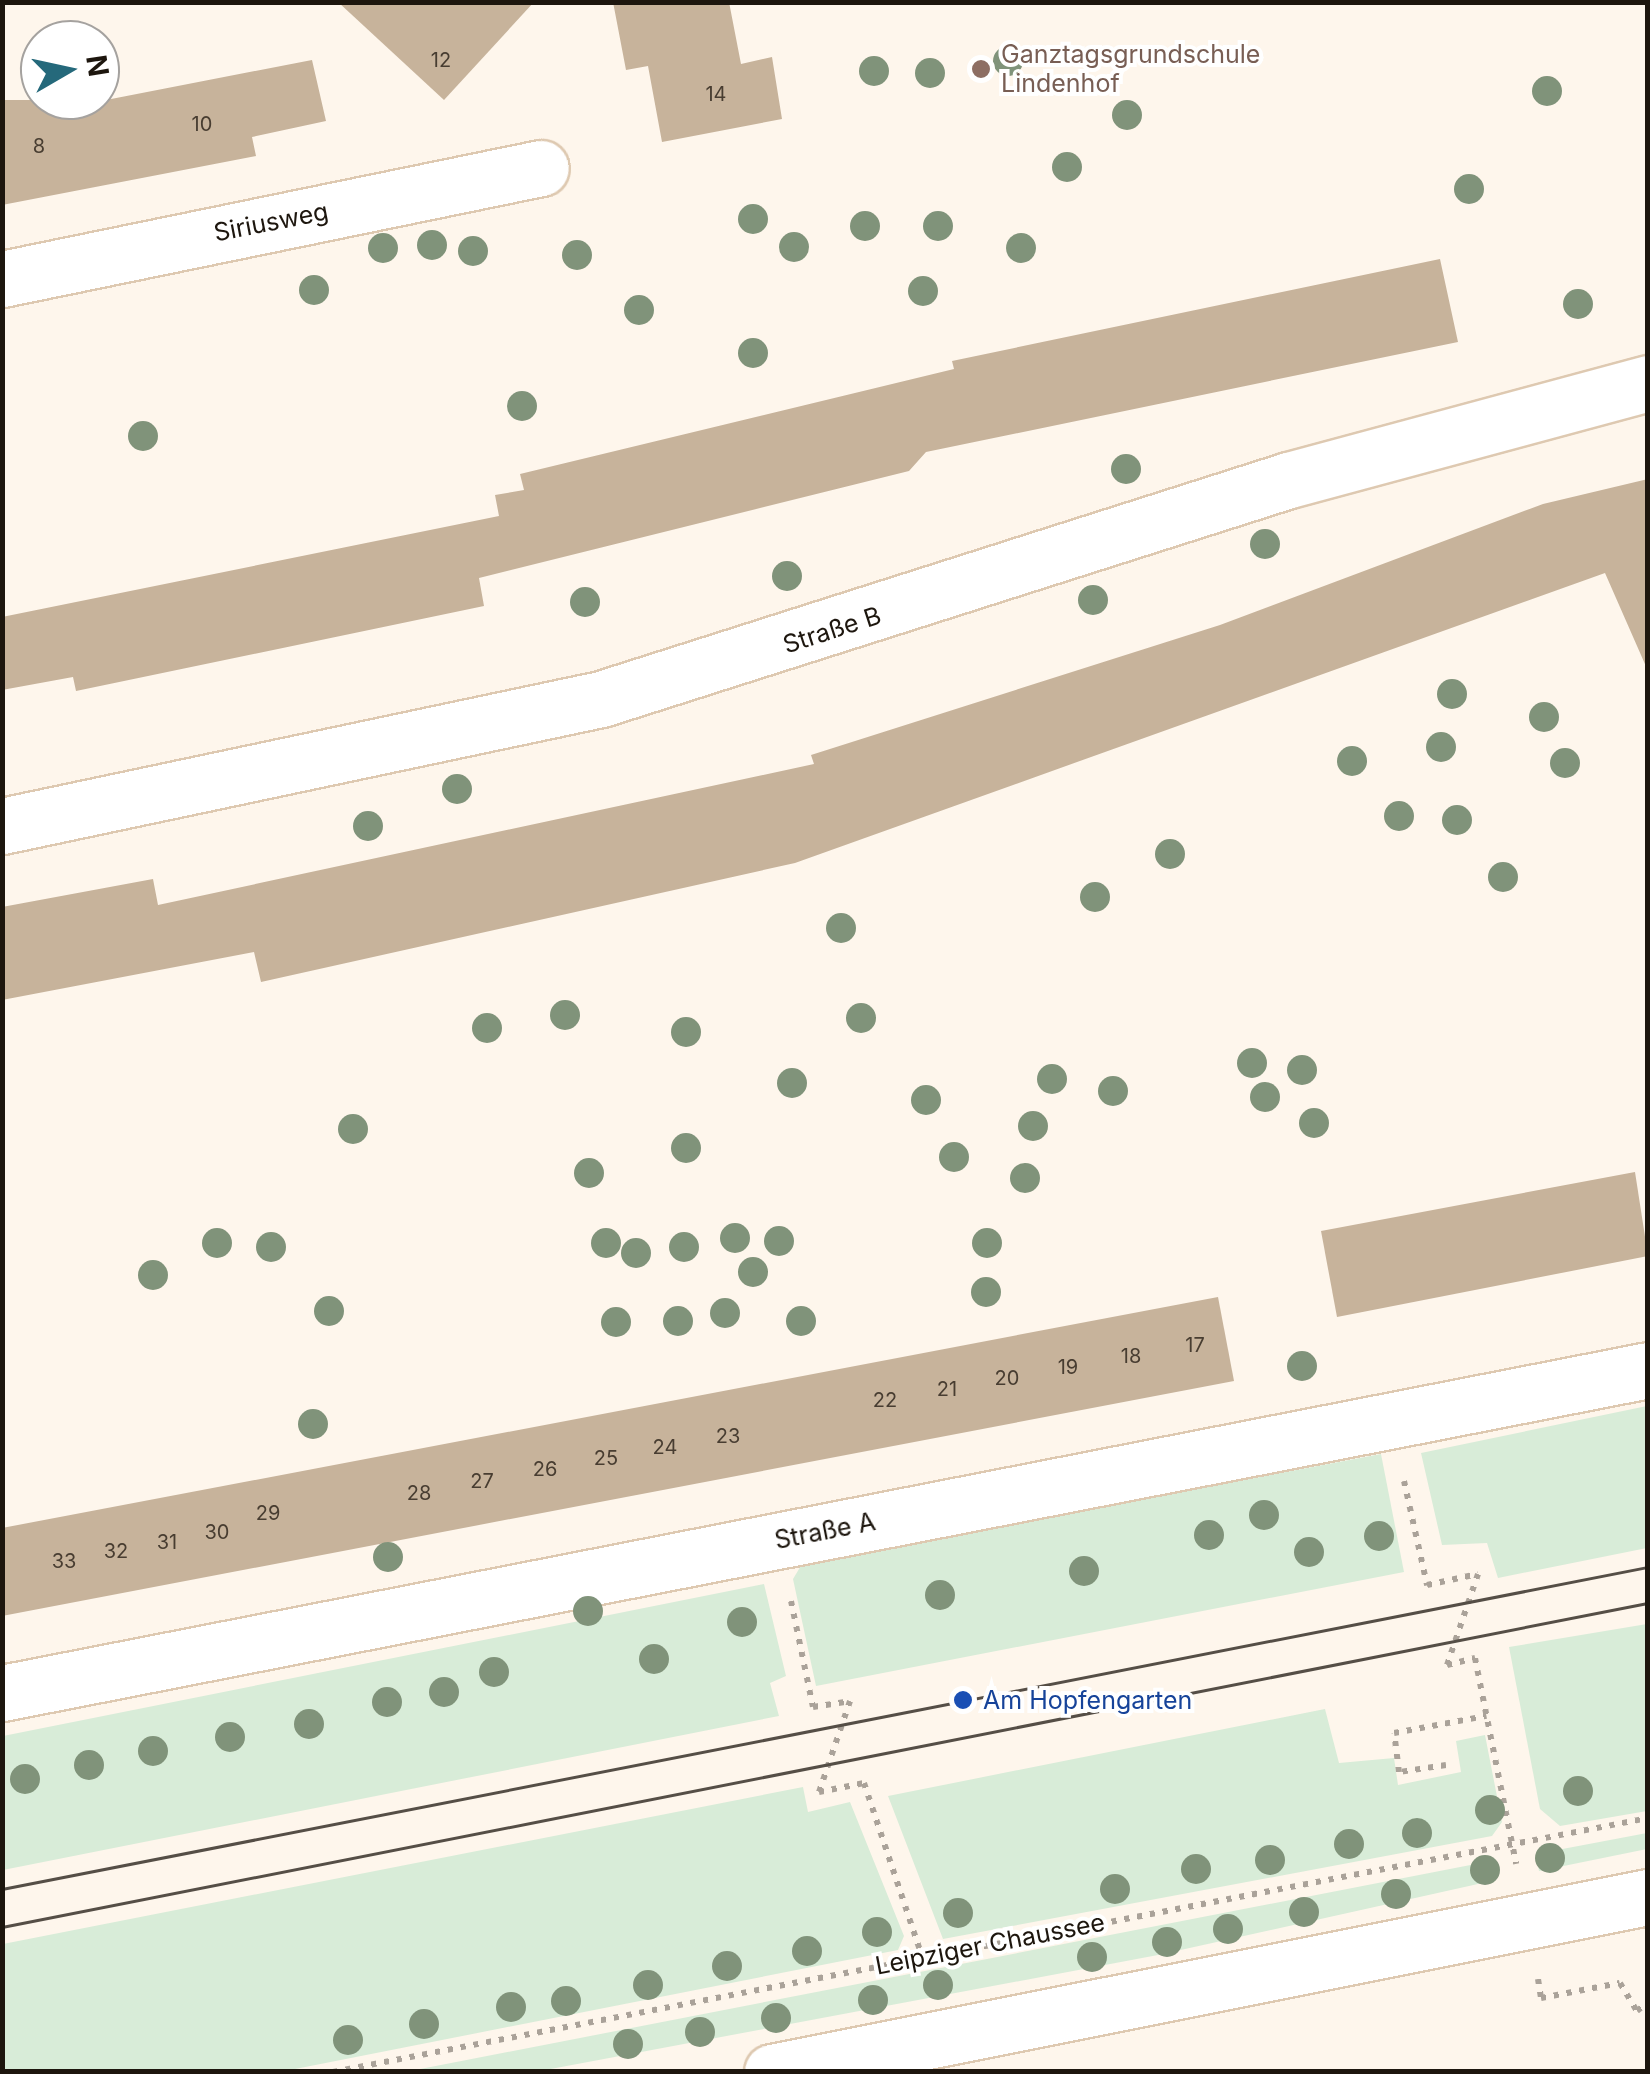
<!DOCTYPE html>
<html>
<head>
<meta charset="utf-8">
<style>
	body { margin:0 }
	#map { position:relative; width:1650px; height:2074px; overflow:hidden; background:#fef6ec; font-family:Inter,sans-serif }
	div>[style] { position:absolute }
	.green>* { inset:0; background:#d8ecd8 }
	.building>* { inset:0; background:#c7b39b }
	.path>* { height:6px; margin-top:-3px; transform-origin:0; background:repeating-linear-gradient(90deg,#aaa299 0 5px,transparent 0 13px) }
	.roads { filter:drop-shadow(2px 0 #dec9b1) drop-shadow(-2px 0 #dec9b1) drop-shadow(0 2px #dec9b1) drop-shadow(0 -2px #dec9b1) }
	.minor>* { height:55px; margin:-27.5px; padding:0 27.5px; transform-origin:27.5px; border-radius:27.5px; background:#fff }
	.major>* { height:55px; margin:-27.5px; padding:0 27.5px; transform-origin:27.5px; border-radius:27.5px; background:#fff }
	.tram>* { height:2.5px; margin:-1.25px; padding:0 1.25px; transform-origin:1.25px; border-radius:1.25px; background:#554e46 }
	.trees>* { width:30px; height:30px; margin:-15px; border-radius:50%; background:#80937a }
	.dots>* { width:28px; height:28px; translate:-50% -50%; box-sizing:border-box; border:5px solid #fff; border-radius:50% }
	span { translate:-50% -50%; white-space:nowrap; text-align:center; line-height:1.15; -webkit-text-stroke:8px #fff; paint-order:stroke }
	.number-label { font-size:20px; color:#483d31 }
	.number-label span { -webkit-text-stroke-width:0 }
	.education-label { font-size:25px; color:#785e54 }
	.left { translate:0 -50%; text-align:left }
	.street-label { font-size:25px; color:#1d160e }
	.transit-label { font-size:25px; color:#164399 }
	.frame { position:absolute; inset:0; border:5px solid #1d160e; pointer-events:none }
	.north { position:absolute; left:20px; top:20px; width:100px; height:100px; box-sizing:border-box; background:#fff; border:2px solid #a5a29f; border-radius:50%; rotate:81deg; font-size:28px; font-weight:700; line-height:40px; text-align:center; color:#1d160e }
	.north::after { content:''; display:block; margin:auto; width:35px; height:45px; background:#25697b; clip-path:polygon(50% 0,100% 100%,50% 72%,0 100%) }
</style>
</head>
<body>
<div id="map">
	<div class="green">
		<i style="clip-path:polygon(1647px 1406px,1647px 1548px,1498px 1578px,1487px 1543px,1442px 1545px,1421px 1453px)"></i>
		<i style="clip-path:polygon(1381px 1454px,1404px 1572px,816px 1686px,793px 1579px,802px 1564px)"></i>
		<i style="clip-path:polygon(764px 1584px,786px 1676px,770px 1683px,779px 1716px,3px 1870px,3px 1736px)"></i>
		<i style="clip-path:polygon(1647px 1624px,1647px 1811px,1560px 1826px,1540px 1809px,1509px 1647px)"></i>
		<i style="clip-path:polygon(1325px 1709px,1339px 1763px,1394px 1758px,1398px 1785px,1461px 1772px,1456px 1741px,1485px 1735px,1502px 1822px,1492px 1836px,943px 1939px,888px 1796px)"></i>
		<i style="clip-path:polygon(803px 1787px,808px 1812px,850px 1802px,904px 1936px,898px 1950px,285px 2071px,3px 2071px,3px 1944px)"></i>
		<i style="clip-path:polygon(1647px 1833px,1647px 1849px,1539px 1871px,1536px 1854px)"></i>
		<i style="clip-path:polygon(1491px 1861px,1496px 1880px,1158px 1955px,540px 2071px,410px 2071px)"></i>
	</div>
	<div class="building">
		<i style="clip-path:polygon(338px 2px,534px 2px,444px 100px)"></i>
		<i style="clip-path:polygon(613px 2px,729px 2px,741px 64px,772px 57px,782px 119px,662px 142px,648px 66px,626px 70px)"></i>
		<i style="clip-path:polygon(312px 60px,326px 121px,252px 137px,256px 156px,2px 205px,2px 100px,106px 100px)"></i>
		<i style="clip-path:polygon(1440px 259px,1458px 342px,926px 452px,909px 471px,479px 578px,484px 606px,76px 691px,73px 677px,2px 690px,2px 617px,499px 516px,495px 495px,524px 490px,520px 474px,954px 369px,952px 361px)"></i>
		<i style="clip-path:polygon(1648px 479px,1648px 671px,1605px 573px,795px 863px,261px 982px,254px 952px,2px 1000px,2px 907px,153px 879px,158px 905px,814px 764px,811px 755px,1220px 625px,1543px 504px)"></i>
		<i style="clip-path:polygon(1635px 1172px,1648px 1256px,1337px 1317px,1321px 1231px)"></i>
		<i style="clip-path:polygon(1218px 1297px,1234px 1381px,2px 1616px,2px 1528px)"></i>
	</div>
	<div class="path">
		<i style="left:1404px;top:1481px;width:107px;rotate:77.5deg"></i>
		<i style="left:1427px;top:1585px;width:52px;rotate:-12.2deg"></i>
		<i style="left:1478px;top:1574px;width:96px;rotate:108.8deg"></i>
		<i style="left:1447px;top:1665px;width:29px;rotate:-14deg"></i>
		<i style="left:1475px;top:1658px;width:210px;rotate:78.7deg"></i>
		<i style="left:791px;top:1601px;width:108px;rotate:78.3deg"></i>
		<i style="left:813px;top:1707px;width:37px;rotate:-9deg"></i>
		<i style="left:850px;top:1701px;width:96px;rotate:108.8deg"></i>
		<i style="left:819px;top:1792px;width:46px;rotate:-11.3deg"></i>
		<i style="left:864px;top:1783px;width:182px;rotate:71.5deg"></i>
		<i style="left:1446px;top:1765px;width:48px;rotate:171.5deg"></i>
		<i style="left:1399px;top:1772px;width:39px;rotate:-97deg"></i>
		<i style="left:1394px;top:1733px;width:94px;rotate:-10.5deg"></i>
		<i style="left:1538px;top:1979px;width:19px;rotate:81deg"></i>
		<i style="left:1541px;top:1998px;width:80px;rotate:-10.8deg"></i>
		<i style="left:1620px;top:1983px;width:33px;rotate:59deg"></i>
		<i style="left:1637px;top:2011px;width:14px;rotate:-39deg"></i>
		<i style="left:333px;top:2072px;width:1339px;rotate:-10.93deg"></i>
	</div>
	<div class="roads">
		<div class="minor">
			<i style="left:2px;top:279px;width:550px;rotate:-11.64deg"></i>
			<i style="left:2px;top:826px;width:612px;rotate:-11.97deg"></i>
			<i style="left:601px;top:699px;width:722px;rotate:-17.66deg"></i>
			<i style="left:1289px;top:480px;width:372px;rotate:-15.1deg"></i>
			<i style="left:2px;top:1693px;width:1677px;rotate:-11.1deg"></i>
		</div>
		<div class="major">
			<i style="left:772px;top:2072px;width:893px;rotate:-11.3deg"></i>
		</div>
	</div>
	<div class="tram">
		<i style="left:2px;top:1889px;width:1677px;rotate:-11.07deg"></i>
		<i style="left:2px;top:1927px;width:1678px;rotate:-11.14deg"></i>
	</div>
	<div class="trees">
		<i style="left:1008px;top:61px"></i>
		<i style="left:874px;top:71px"></i>
		<i style="left:930px;top:73px"></i>
		<i style="left:1547px;top:91px"></i>
		<i style="left:1127px;top:115px"></i>
		<i style="left:1067px;top:167px"></i>
		<i style="left:1469px;top:189px"></i>
		<i style="left:753px;top:219px"></i>
		<i style="left:865px;top:226px"></i>
		<i style="left:938px;top:226px"></i>
		<i style="left:432px;top:245px"></i>
		<i style="left:794px;top:247px"></i>
		<i style="left:383px;top:248px"></i>
		<i style="left:1021px;top:248px"></i>
		<i style="left:473px;top:251px"></i>
		<i style="left:577px;top:255px"></i>
		<i style="left:314px;top:290px"></i>
		<i style="left:923px;top:291px"></i>
		<i style="left:1578px;top:304px"></i>
		<i style="left:639px;top:310px"></i>
		<i style="left:753px;top:353px"></i>
		<i style="left:522px;top:406px"></i>
		<i style="left:143px;top:436px"></i>
		<i style="left:1126px;top:469px"></i>
		<i style="left:1265px;top:544px"></i>
		<i style="left:787px;top:576px"></i>
		<i style="left:1093px;top:600px"></i>
		<i style="left:585px;top:602px"></i>
		<i style="left:1452px;top:694px"></i>
		<i style="left:1544px;top:717px"></i>
		<i style="left:1441px;top:747px"></i>
		<i style="left:1352px;top:761px"></i>
		<i style="left:1565px;top:763px"></i>
		<i style="left:457px;top:789px"></i>
		<i style="left:1399px;top:816px"></i>
		<i style="left:1457px;top:820px"></i>
		<i style="left:368px;top:826px"></i>
		<i style="left:1170px;top:854px"></i>
		<i style="left:1503px;top:877px"></i>
		<i style="left:1095px;top:897px"></i>
		<i style="left:841px;top:928px"></i>
		<i style="left:565px;top:1015px"></i>
		<i style="left:861px;top:1018px"></i>
		<i style="left:487px;top:1028px"></i>
		<i style="left:686px;top:1032px"></i>
		<i style="left:1252px;top:1063px"></i>
		<i style="left:1302px;top:1070px"></i>
		<i style="left:1052px;top:1079px"></i>
		<i style="left:792px;top:1083px"></i>
		<i style="left:1113px;top:1091px"></i>
		<i style="left:1265px;top:1097px"></i>
		<i style="left:926px;top:1100px"></i>
		<i style="left:1314px;top:1123px"></i>
		<i style="left:1033px;top:1126px"></i>
		<i style="left:353px;top:1129px"></i>
		<i style="left:686px;top:1148px"></i>
		<i style="left:954px;top:1157px"></i>
		<i style="left:589px;top:1173px"></i>
		<i style="left:1025px;top:1178px"></i>
		<i style="left:735px;top:1238px"></i>
		<i style="left:779px;top:1241px"></i>
		<i style="left:217px;top:1243px"></i>
		<i style="left:606px;top:1243px"></i>
		<i style="left:987px;top:1243px"></i>
		<i style="left:271px;top:1247px"></i>
		<i style="left:684px;top:1247px"></i>
		<i style="left:636px;top:1253px"></i>
		<i style="left:753px;top:1272px"></i>
		<i style="left:153px;top:1275px"></i>
		<i style="left:986px;top:1292px"></i>
		<i style="left:329px;top:1311px"></i>
		<i style="left:725px;top:1313px"></i>
		<i style="left:678px;top:1321px"></i>
		<i style="left:801px;top:1321px"></i>
		<i style="left:616px;top:1322px"></i>
		<i style="left:1302px;top:1366px"></i>
		<i style="left:313px;top:1424px"></i>
		<i style="left:1264px;top:1515px"></i>
		<i style="left:1209px;top:1535px"></i>
		<i style="left:1379px;top:1536px"></i>
		<i style="left:1309px;top:1552px"></i>
		<i style="left:388px;top:1557px"></i>
		<i style="left:1084px;top:1571px"></i>
		<i style="left:940px;top:1595px"></i>
		<i style="left:588px;top:1611px"></i>
		<i style="left:742px;top:1622px"></i>
		<i style="left:654px;top:1659px"></i>
		<i style="left:494px;top:1672px"></i>
		<i style="left:444px;top:1692px"></i>
		<i style="left:387px;top:1702px"></i>
		<i style="left:309px;top:1724px"></i>
		<i style="left:230px;top:1737px"></i>
		<i style="left:153px;top:1751px"></i>
		<i style="left:89px;top:1765px"></i>
		<i style="left:25px;top:1779px"></i>
		<i style="left:1578px;top:1791px"></i>
		<i style="left:1490px;top:1810px"></i>
		<i style="left:1417px;top:1833px"></i>
		<i style="left:1349px;top:1844px"></i>
		<i style="left:1550px;top:1858px"></i>
		<i style="left:1270px;top:1860px"></i>
		<i style="left:1196px;top:1869px"></i>
		<i style="left:1485px;top:1870px"></i>
		<i style="left:1115px;top:1889px"></i>
		<i style="left:1396px;top:1894px"></i>
		<i style="left:1304px;top:1912px"></i>
		<i style="left:958px;top:1913px"></i>
		<i style="left:1228px;top:1929px"></i>
		<i style="left:877px;top:1932px"></i>
		<i style="left:1167px;top:1942px"></i>
		<i style="left:807px;top:1951px"></i>
		<i style="left:1092px;top:1957px"></i>
		<i style="left:727px;top:1966px"></i>
		<i style="left:648px;top:1985px"></i>
		<i style="left:938px;top:1985px"></i>
		<i style="left:873px;top:2000px"></i>
		<i style="left:566px;top:2001px"></i>
		<i style="left:511px;top:2007px"></i>
		<i style="left:776px;top:2018px"></i>
		<i style="left:424px;top:2024px"></i>
		<i style="left:700px;top:2032px"></i>
		<i style="left:348px;top:2040px"></i>
		<i style="left:628px;top:2044px"></i>
	</div>
	<div class="dots">
		<i style="left:981px;top:69px;background:#8d6e63"></i>
		<i style="left:963px;top:1700px;background:#1a4fb4"></i>
	</div>
	<div class="number-label">
		<span style="left:441px;top:60px">12</span>
		<span style="left:716px;top:94px">14</span>
		<span style="left:202px;top:124px">10</span>
		<span style="left:39px;top:146px">8</span>
		<span style="left:1195px;top:1345px">17</span>
		<span style="left:1131px;top:1356px">18</span>
		<span style="left:1068px;top:1367px">19</span>
		<span style="left:1007px;top:1378px">20</span>
		<span style="left:947px;top:1389px">21</span>
		<span style="left:885px;top:1400px">22</span>
		<span style="left:728px;top:1436px">23</span>
		<span style="left:665px;top:1447px">24</span>
		<span style="left:606px;top:1458px">25</span>
		<span style="left:545px;top:1469px">26</span>
		<span style="left:482px;top:1481px">27</span>
		<span style="left:419px;top:1493px">28</span>
		<span style="left:268px;top:1513px">29</span>
		<span style="left:217px;top:1532px">30</span>
		<span style="left:167px;top:1542px">31</span>
		<span style="left:116px;top:1551px">32</span>
		<span style="left:64px;top:1561px">33</span>
	</div>
	<div class="education-label">
		<span class="left" style="left:1001px;top:69px">Ganztagsgrundschule<br>Lindenhof</span>
	</div>
	<div class="street-label">
		<span style="left:271px;top:222px;rotate:-11deg">Siriusweg</span>
		<span style="left:832px;top:630px;rotate:-18deg">Straße B</span>
		<span style="left:825px;top:1531px;rotate:-11deg">Straße A</span>
		<span style="left:990px;top:1944px;rotate:-11deg">Leipziger Chaussee</span>
	</div>
	<div class="transit-label">
		<span class="left" style="left:983px;top:1700px">Am Hopfengarten</span>
	</div>
	<div class="frame"></div>
	<div class="north">N</div>
</div>
</body>
</html>
